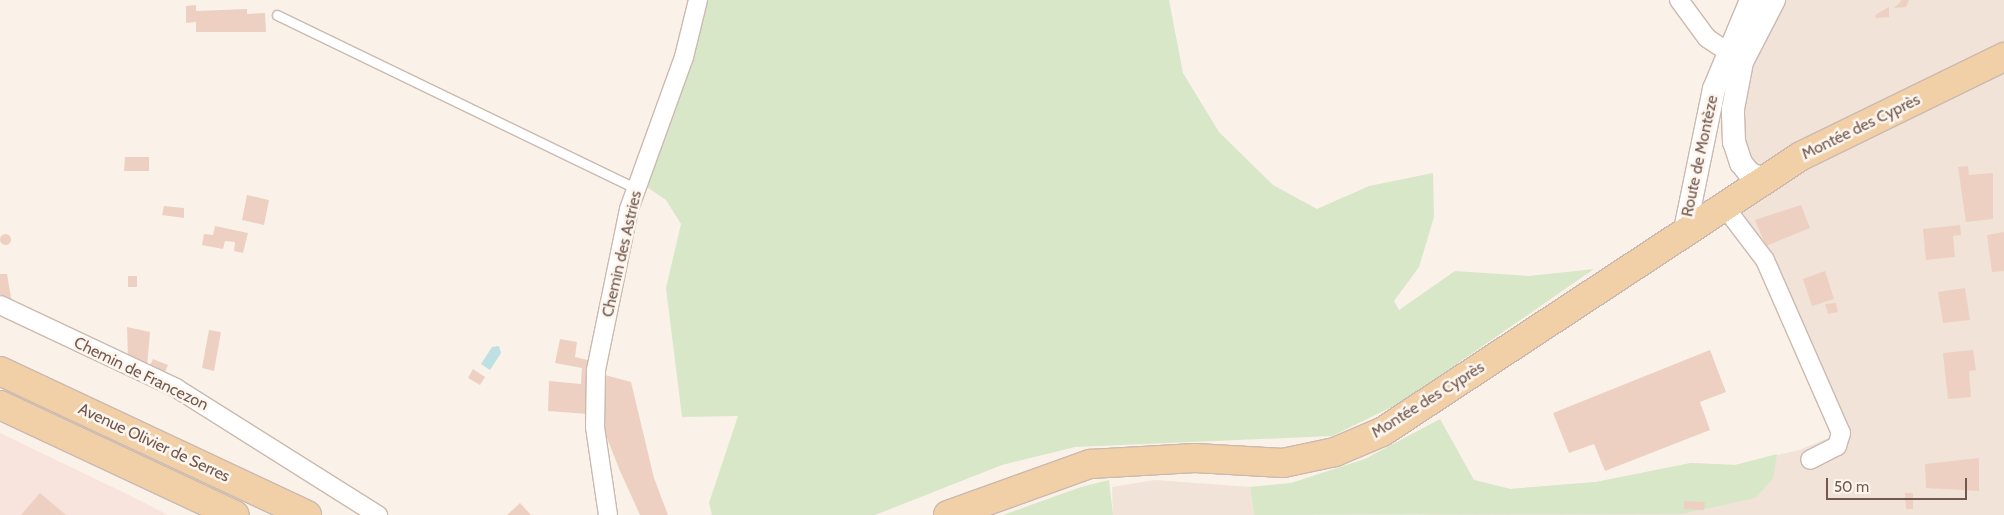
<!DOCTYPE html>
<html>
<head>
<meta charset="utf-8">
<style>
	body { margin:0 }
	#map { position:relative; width:2004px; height:515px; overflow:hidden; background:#faf2e8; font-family:Cabin,sans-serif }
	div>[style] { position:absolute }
	.residential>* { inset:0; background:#f1e3d7 }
	.commercial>* { inset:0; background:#f9e3dd }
	.green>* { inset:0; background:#d7e7c8 }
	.water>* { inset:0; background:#bee0e2 }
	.building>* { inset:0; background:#edd0c2 }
	.round { border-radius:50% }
	.roads { filter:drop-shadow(1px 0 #cbb9af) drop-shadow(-1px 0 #cbb9af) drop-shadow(0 1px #cbb9af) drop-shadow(0 -1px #cbb9af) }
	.service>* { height:9px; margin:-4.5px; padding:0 4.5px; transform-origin:4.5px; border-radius:4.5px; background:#fff }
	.minor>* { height:18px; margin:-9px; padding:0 9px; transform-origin:9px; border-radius:9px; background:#fff }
	.tertiary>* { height:22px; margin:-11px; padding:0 11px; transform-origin:11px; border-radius:11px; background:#fff }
	.primary>* { height:28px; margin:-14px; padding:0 14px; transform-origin:14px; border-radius:14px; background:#f2d0a7 }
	span { translate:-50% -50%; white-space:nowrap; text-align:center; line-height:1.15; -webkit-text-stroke:5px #fdf6ee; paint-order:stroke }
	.street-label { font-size:16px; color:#72584f }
	.scale { position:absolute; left:1826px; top:478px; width:141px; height:22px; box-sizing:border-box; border:2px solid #72584f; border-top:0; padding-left:6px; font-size:15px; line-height:18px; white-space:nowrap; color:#72584f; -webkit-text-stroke:4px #fdf6ee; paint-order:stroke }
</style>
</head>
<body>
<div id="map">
	<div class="residential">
		<i style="clip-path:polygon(1774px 0,2004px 0,2004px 515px,1426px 515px,1474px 480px,1511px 489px,1596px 482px,1691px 463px,1735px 465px,1799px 450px,1841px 433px,1765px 260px,1733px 222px,1750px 174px,1733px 109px)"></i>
		<i style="clip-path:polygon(1155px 480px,1250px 487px,1254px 515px,1113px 515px,1112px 487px)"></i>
	</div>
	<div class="commercial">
		<i style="clip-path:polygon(0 433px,133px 497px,168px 515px,0 515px)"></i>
	</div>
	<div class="green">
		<i style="clip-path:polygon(704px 0,1169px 0,1183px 73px,1219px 132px,1273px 185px,1317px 209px,1369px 186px,1433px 173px,1434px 217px,1419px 267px,1394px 301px,1399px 310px,1455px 271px,1529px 276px,1594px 269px,1402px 402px,1332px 436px,1075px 447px,1002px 465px,875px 515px,712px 515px,709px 503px,738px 416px,682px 417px,666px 288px,681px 224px,666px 200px,644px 185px)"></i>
		<i style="clip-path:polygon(1440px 419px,1474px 480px,1510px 489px,1596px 482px,1691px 463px,1735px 465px,1777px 454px,1773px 479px,1755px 498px,1682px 514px,1254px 515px,1250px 487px,1291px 483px,1365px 459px)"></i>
		<i style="clip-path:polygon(1109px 480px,1113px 515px,1003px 515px,1081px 487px)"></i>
	</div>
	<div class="water">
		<i style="clip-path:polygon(499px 346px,501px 353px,490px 370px,481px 364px,492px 347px)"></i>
	</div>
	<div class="building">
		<i style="clip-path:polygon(1902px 0,1909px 0,1906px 7px,1894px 8px)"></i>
		<i style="clip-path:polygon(196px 5px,196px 11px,247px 9px,247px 14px,265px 13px,266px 32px,196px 32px,196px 22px,186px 23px,186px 6px)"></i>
		<i style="clip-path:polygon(1889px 7px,1889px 17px,1876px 18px,1875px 15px)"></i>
		<i style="clip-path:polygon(125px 157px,149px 157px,149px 171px,124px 171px)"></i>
		<i style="clip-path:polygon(1968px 166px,1969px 175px,1993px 173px,1993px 219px,1966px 222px,1958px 167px)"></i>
		<i style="clip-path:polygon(247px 195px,269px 200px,264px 225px,242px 220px)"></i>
		<i style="clip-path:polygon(1801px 205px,1810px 228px,1766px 246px,1755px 220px)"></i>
		<i style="clip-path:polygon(164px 206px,184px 208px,184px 218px,162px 215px)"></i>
		<i style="clip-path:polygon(1960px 225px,1961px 235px,1953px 236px,1955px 257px,1926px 260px,1923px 229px)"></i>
		<i style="clip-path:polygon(215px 226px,248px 233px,243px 253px,234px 251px,235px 242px,225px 241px,223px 249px,202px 245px,204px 234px,213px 235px)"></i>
		<i style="clip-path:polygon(2004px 232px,2004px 271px,1992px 272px,1987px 235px)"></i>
		<i class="round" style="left:-0.5px;top:233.5px;width:11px;height:11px"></i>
		<i style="clip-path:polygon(1825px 271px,1834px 299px,1812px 306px,1803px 279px)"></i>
		<i style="clip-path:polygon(0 274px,7px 274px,12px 303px,0 294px)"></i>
		<i style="clip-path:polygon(128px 276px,137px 276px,137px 287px,128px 287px)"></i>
		<i style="clip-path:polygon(1965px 288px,1970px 320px,1943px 323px,1938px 292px)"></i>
		<i style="clip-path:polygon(1836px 303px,1838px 312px,1828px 314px,1825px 304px)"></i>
		<i style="clip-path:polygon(127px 327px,150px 332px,147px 367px,128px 359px)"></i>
		<i style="clip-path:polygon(209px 330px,221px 332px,214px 371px,202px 368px)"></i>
		<i style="clip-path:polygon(560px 339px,577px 342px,575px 357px,592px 361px,588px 414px,548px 411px,549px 381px,581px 384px,582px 368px,555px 363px)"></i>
		<i style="clip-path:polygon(1710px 350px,1726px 392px,1700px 402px,1710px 430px,1605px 471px,1594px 444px,1569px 453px,1553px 413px)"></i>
		<i style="clip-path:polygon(1973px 350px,1976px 370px,1969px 371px,1971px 397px,1948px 399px,1943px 353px)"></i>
		<i style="clip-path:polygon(153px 359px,168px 365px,164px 374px,149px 368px)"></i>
		<i style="clip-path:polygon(473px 369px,485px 377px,480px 385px,468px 378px)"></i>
		<i style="clip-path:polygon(605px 375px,631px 382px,654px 478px,668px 515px,640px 515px,620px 471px,605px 433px)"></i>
		<i style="clip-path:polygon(1979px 458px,1979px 491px,1926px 488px,1925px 464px)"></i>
		<i style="clip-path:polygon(40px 493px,66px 515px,21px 515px)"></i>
		<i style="clip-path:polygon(1905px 493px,1913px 493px,1913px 509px,1906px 509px)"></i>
		<i style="clip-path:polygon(1684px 501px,1705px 502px,1704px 510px,1684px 509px)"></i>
		<i style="clip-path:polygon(520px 503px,531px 515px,507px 515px)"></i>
	</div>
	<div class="roads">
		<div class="service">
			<i style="left:277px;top:15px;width:400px;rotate:25.8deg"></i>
		</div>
		<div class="minor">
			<i style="left:1679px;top:0;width:47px;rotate:53.6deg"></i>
			<i style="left:1707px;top:38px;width:40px;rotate:34deg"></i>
			<i style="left:1724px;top:206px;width:68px;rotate:52.8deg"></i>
			<i style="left:1765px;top:260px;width:189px;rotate:66.3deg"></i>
			<i style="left:1841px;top:433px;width:14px;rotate:107deg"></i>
			<i style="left:1837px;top:446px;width:30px;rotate:153deg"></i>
			<i style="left:0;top:305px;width:195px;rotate:25.2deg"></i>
			<i style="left:176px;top:388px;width:239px;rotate:32.2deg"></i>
			<i style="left:608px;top:515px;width:89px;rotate:-98.4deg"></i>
			<i style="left:595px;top:427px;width:57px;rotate:-89deg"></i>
			<i style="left:596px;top:370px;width:164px;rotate:-78.4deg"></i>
			<i style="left:629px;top:209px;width:162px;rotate:-70.1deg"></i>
			<i style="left:684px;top:57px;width:59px;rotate:-76.2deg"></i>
		</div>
		<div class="tertiary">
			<i style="left:1765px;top:179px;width:16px;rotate:-162deg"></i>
			<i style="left:1750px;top:174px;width:14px;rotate:-129deg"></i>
			<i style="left:1741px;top:163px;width:22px;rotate:-108deg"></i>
			<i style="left:1734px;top:142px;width:33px;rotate:-92deg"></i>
			<i style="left:1733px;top:109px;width:48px;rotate:-79.2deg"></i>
			<i style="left:1742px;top:62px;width:70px;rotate:-62.7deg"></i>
			<i style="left:1685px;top:230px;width:144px;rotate:-78.4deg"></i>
			<i style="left:1714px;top:89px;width:96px;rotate:-67.4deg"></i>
		</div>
		<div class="primary">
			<i style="left:0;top:371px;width:339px;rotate:25.1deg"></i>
			<i style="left:0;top:405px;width:259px;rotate:25.1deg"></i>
			<i style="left:948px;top:515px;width:151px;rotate:-19.8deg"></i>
			<i style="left:1090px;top:464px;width:105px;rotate:-3.3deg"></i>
			<i style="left:1195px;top:458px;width:88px;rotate:3.3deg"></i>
			<i style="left:1283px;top:463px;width:53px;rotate:-11.9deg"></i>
			<i style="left:1335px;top:452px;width:51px;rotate:-23.1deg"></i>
			<i style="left:1382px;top:432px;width:502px;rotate:-33.37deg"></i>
			<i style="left:1801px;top:156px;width:226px;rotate:-26deg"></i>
		</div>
	</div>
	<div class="street-label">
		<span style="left:1861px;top:127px;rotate:-26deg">Montée des Cyprès</span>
		<span style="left:1700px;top:156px;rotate:-78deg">Route de Montèze</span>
		<span style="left:622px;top:254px;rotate:-77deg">Chemin des Astries</span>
		<span style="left:141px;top:374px;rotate:26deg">Chemin de Francezon</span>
		<span style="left:1428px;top:400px;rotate:-32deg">Montée des Cyprès</span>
		<span style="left:154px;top:443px;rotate:25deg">Avenue Olivier de Serres</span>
	</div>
	<div class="scale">50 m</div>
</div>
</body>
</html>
